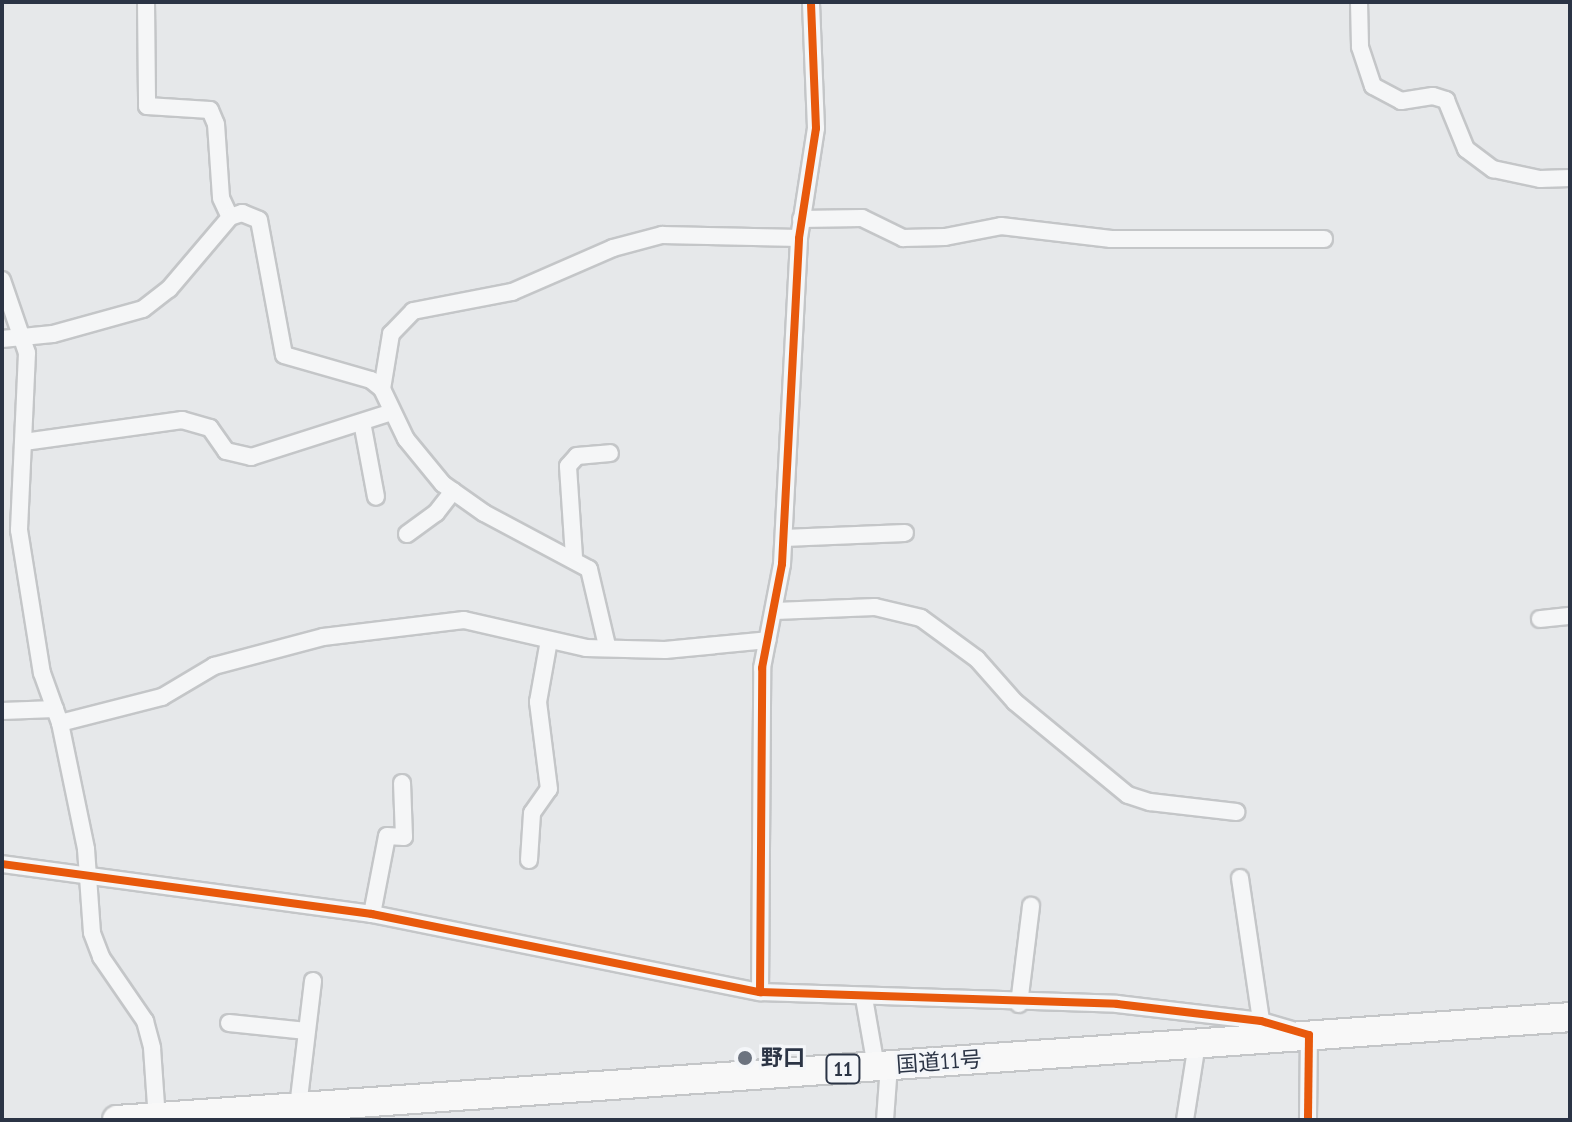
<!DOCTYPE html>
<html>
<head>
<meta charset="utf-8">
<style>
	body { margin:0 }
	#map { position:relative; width:1572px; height:1122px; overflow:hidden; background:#e6e8ea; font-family:"PT Sans Narrow","Noto Sans JP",sans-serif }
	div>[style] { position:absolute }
	.roads { filter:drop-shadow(2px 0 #c4c6c8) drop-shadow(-2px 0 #c4c6c8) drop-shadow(0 2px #c4c6c8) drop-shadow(0 -2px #c4c6c8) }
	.minor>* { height:16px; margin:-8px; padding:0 8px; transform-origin:8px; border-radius:8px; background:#f5f6f7 }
	.trunk>* { height:28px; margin:-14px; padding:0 14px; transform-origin:14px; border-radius:14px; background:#f8f8f8 }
	.cycleway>* { height:8px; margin:-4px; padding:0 4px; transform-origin:4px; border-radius:4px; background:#e8590c }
	.dots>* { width:22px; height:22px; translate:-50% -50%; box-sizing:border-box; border:4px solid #f4f6f9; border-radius:50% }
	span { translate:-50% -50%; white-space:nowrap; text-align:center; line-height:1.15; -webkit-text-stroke:6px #f4f6f9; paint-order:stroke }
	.shield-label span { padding:2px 6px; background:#f4f6f9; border:2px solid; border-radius:6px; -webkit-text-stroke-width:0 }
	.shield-label { font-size:20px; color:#2b3445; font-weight:700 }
	.poi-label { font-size:22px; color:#2b3445; font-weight:700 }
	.left { translate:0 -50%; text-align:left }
	.street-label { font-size:22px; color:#2b3445 }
	.frame { position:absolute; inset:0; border:4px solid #2b3445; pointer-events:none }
</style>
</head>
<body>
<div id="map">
	<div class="roads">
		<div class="minor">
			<i style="left:146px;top:2px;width:104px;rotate:89.4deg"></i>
			<i style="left:147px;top:106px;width:63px;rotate:3.6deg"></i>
			<i style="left:210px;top:110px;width:15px;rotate:67deg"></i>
			<i style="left:216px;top:124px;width:74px;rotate:86.1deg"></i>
			<i style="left:221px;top:198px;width:21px;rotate:65deg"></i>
			<i style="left:1359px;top:2px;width:45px;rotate:88.7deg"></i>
			<i style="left:1360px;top:47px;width:41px;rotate:71.6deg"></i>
			<i style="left:1373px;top:86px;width:32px;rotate:28deg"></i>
			<i style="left:1401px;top:101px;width:32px;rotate:-9deg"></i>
			<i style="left:1433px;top:96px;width:14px;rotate:17deg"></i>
			<i style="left:1446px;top:100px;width:53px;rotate:67.8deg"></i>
			<i style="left:1466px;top:149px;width:34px;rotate:37deg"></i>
			<i style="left:1493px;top:169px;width:48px;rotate:12deg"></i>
			<i style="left:1540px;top:179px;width:30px;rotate:-2deg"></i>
			<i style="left:801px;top:219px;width:61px;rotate:-0.9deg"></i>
			<i style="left:862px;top:218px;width:46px;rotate:26deg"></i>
			<i style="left:903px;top:238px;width:42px;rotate:-1.4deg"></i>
			<i style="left:945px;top:237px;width:57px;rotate:-11.1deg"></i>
			<i style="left:1001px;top:226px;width:111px;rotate:6.7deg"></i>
			<i style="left:1111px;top:239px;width:213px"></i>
			<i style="left:2px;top:280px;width:77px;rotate:71.1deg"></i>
			<i style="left:27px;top:353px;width:177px;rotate:92.6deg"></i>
			<i style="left:19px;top:530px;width:145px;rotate:80.9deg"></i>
			<i style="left:42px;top:673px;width:53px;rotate:70.2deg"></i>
			<i style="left:60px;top:723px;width:129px;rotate:78.3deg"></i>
			<i style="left:86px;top:849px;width:84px;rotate:85.9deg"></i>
			<i style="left:92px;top:933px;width:26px;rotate:69deg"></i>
			<i style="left:101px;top:957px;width:78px;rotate:55.5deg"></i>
			<i style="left:145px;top:1021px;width:28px;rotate:75deg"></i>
			<i style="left:152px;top:1048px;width:72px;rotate:86deg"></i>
			<i style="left:2px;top:339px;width:51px;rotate:-5.6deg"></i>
			<i style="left:53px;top:334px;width:93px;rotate:-15.5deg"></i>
			<i style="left:143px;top:309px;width:33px;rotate:-38deg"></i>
			<i style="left:169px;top:289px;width:94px;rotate:-49.7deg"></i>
			<i style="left:230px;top:217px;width:13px;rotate:-18deg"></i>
			<i style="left:242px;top:213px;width:18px;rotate:22deg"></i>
			<i style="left:259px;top:220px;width:137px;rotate:79.5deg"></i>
			<i style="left:284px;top:355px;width:91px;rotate:16deg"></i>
			<i style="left:371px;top:380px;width:14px;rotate:39deg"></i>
			<i style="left:382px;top:389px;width:55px;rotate:64.4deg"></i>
			<i style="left:406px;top:439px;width:58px;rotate:50.6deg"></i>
			<i style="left:443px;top:484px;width:50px;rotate:35.3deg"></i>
			<i style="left:484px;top:513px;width:119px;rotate:28.1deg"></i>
			<i style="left:589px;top:569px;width:79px;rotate:76.8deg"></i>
			<i style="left:382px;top:389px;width:56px;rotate:-80.7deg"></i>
			<i style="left:391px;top:334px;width:32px;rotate:-46deg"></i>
			<i style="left:413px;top:311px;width:101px;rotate:-10.9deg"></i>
			<i style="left:512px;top:292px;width:110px;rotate:-23.5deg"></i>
			<i style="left:613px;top:248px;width:51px;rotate:-14.9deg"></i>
			<i style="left:662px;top:235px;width:137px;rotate:1.3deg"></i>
			<i style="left:362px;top:422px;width:76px;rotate:79.4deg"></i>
			<i style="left:24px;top:442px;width:160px;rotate:-7.9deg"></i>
			<i style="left:182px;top:420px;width:29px;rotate:16deg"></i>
			<i style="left:210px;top:428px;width:28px;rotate:55deg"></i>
			<i style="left:226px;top:451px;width:26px;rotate:13deg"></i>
			<i style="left:251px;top:457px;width:148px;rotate:-17.7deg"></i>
			<i style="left:407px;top:534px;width:36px;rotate:-36deg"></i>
			<i style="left:436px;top:513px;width:28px;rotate:-52deg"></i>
			<i style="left:784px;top:538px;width:121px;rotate:-2.4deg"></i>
			<i style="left:574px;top:557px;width:91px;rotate:-93.8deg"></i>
			<i style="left:568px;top:466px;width:13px;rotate:-48deg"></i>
			<i style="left:577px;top:456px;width:33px;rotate:-5deg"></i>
			<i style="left:775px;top:611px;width:100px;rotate:-2.3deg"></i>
			<i style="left:875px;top:607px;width:47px;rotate:13.4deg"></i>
			<i style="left:921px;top:618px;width:69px;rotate:36.2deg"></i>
			<i style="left:977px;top:659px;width:57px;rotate:48.5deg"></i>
			<i style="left:1015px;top:702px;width:146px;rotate:39.5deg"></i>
			<i style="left:1128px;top:795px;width:23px;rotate:18deg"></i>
			<i style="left:1150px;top:802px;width:87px;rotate:6.6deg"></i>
			<i style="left:1540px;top:619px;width:30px;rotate:-6deg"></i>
			<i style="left:2px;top:711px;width:53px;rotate:-2.2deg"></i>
			<i style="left:60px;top:723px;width:105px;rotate:-14.3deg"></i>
			<i style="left:162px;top:697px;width:61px;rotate:-30.8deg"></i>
			<i style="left:214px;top:666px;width:113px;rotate:-14.9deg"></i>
			<i style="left:323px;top:637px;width:142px;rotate:-6.9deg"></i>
			<i style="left:464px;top:620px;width:125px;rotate:12.9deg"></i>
			<i style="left:586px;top:648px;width:79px;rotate:1.5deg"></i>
			<i style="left:665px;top:650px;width:103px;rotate:-5.5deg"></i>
			<i style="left:529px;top:860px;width:47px;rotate:-86.3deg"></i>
			<i style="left:532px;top:813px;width:29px;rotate:-55deg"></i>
			<i style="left:549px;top:789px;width:88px;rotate:-97.2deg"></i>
			<i style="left:538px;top:702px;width:63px;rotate:-79.9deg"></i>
			<i style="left:2px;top:864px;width:373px;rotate:7.7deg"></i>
			<i style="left:372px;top:914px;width:396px;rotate:11.4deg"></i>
			<i style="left:760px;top:992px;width:357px;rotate:1.9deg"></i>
			<i style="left:1117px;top:1004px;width:145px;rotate:6.7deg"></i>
			<i style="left:1261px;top:1021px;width:50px;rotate:16.3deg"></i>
			<i style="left:1309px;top:1035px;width:85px;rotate:90.7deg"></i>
			<i style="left:1240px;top:878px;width:145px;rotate:81.6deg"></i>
			<i style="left:372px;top:914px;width:79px;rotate:-79.1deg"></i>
			<i style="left:387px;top:836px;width:17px;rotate:3deg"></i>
			<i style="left:404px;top:837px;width:54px;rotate:-92.1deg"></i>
			<i style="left:760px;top:992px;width:324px;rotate:-89.6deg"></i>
			<i style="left:762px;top:668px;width:106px;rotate:-79.1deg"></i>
			<i style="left:782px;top:564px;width:326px;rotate:-87deg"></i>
			<i style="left:799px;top:238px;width:111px;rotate:-81.2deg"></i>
			<i style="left:816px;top:128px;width:126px;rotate:-92.3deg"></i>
			<i style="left:864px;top:998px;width:70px;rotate:80.1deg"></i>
			<i style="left:1019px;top:1004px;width:99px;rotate:-83deg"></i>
			<i style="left:229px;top:1023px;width:78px;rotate:5.9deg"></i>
			<i style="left:298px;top:1107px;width:127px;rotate:-83.2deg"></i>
			<i style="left:885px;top:1120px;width:54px;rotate:-85.8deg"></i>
			<i style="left:1185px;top:1120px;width:78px;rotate:-81.1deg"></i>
		</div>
		<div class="trunk">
			<i style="left:117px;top:1120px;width:1457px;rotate:-4.05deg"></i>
		</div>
	</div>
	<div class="cycleway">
		<i style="left:2px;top:864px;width:373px;rotate:7.7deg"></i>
		<i style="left:372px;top:914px;width:396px;rotate:11.4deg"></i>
		<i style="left:760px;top:992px;width:357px;rotate:1.9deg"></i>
		<i style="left:1117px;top:1004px;width:145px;rotate:6.7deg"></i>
		<i style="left:1261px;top:1021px;width:50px;rotate:16.3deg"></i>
		<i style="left:1309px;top:1035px;width:85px;rotate:90.7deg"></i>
		<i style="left:760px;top:992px;width:324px;rotate:-89.6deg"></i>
		<i style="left:762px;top:668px;width:106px;rotate:-79.1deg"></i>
		<i style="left:782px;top:564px;width:326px;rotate:-87deg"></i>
		<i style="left:799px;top:238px;width:111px;rotate:-81.2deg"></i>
		<i style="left:816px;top:128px;width:126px;rotate:-92.3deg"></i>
	</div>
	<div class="dots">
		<i style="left:745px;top:1058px;background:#6c737f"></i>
	</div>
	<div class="shield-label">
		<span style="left:843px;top:1069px">11</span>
	</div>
	<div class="poi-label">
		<span class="left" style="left:761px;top:1058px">野口</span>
	</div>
	<div class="street-label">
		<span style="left:939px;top:1062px;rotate:-4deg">国道11号</span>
	</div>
	<div class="frame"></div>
</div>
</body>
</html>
